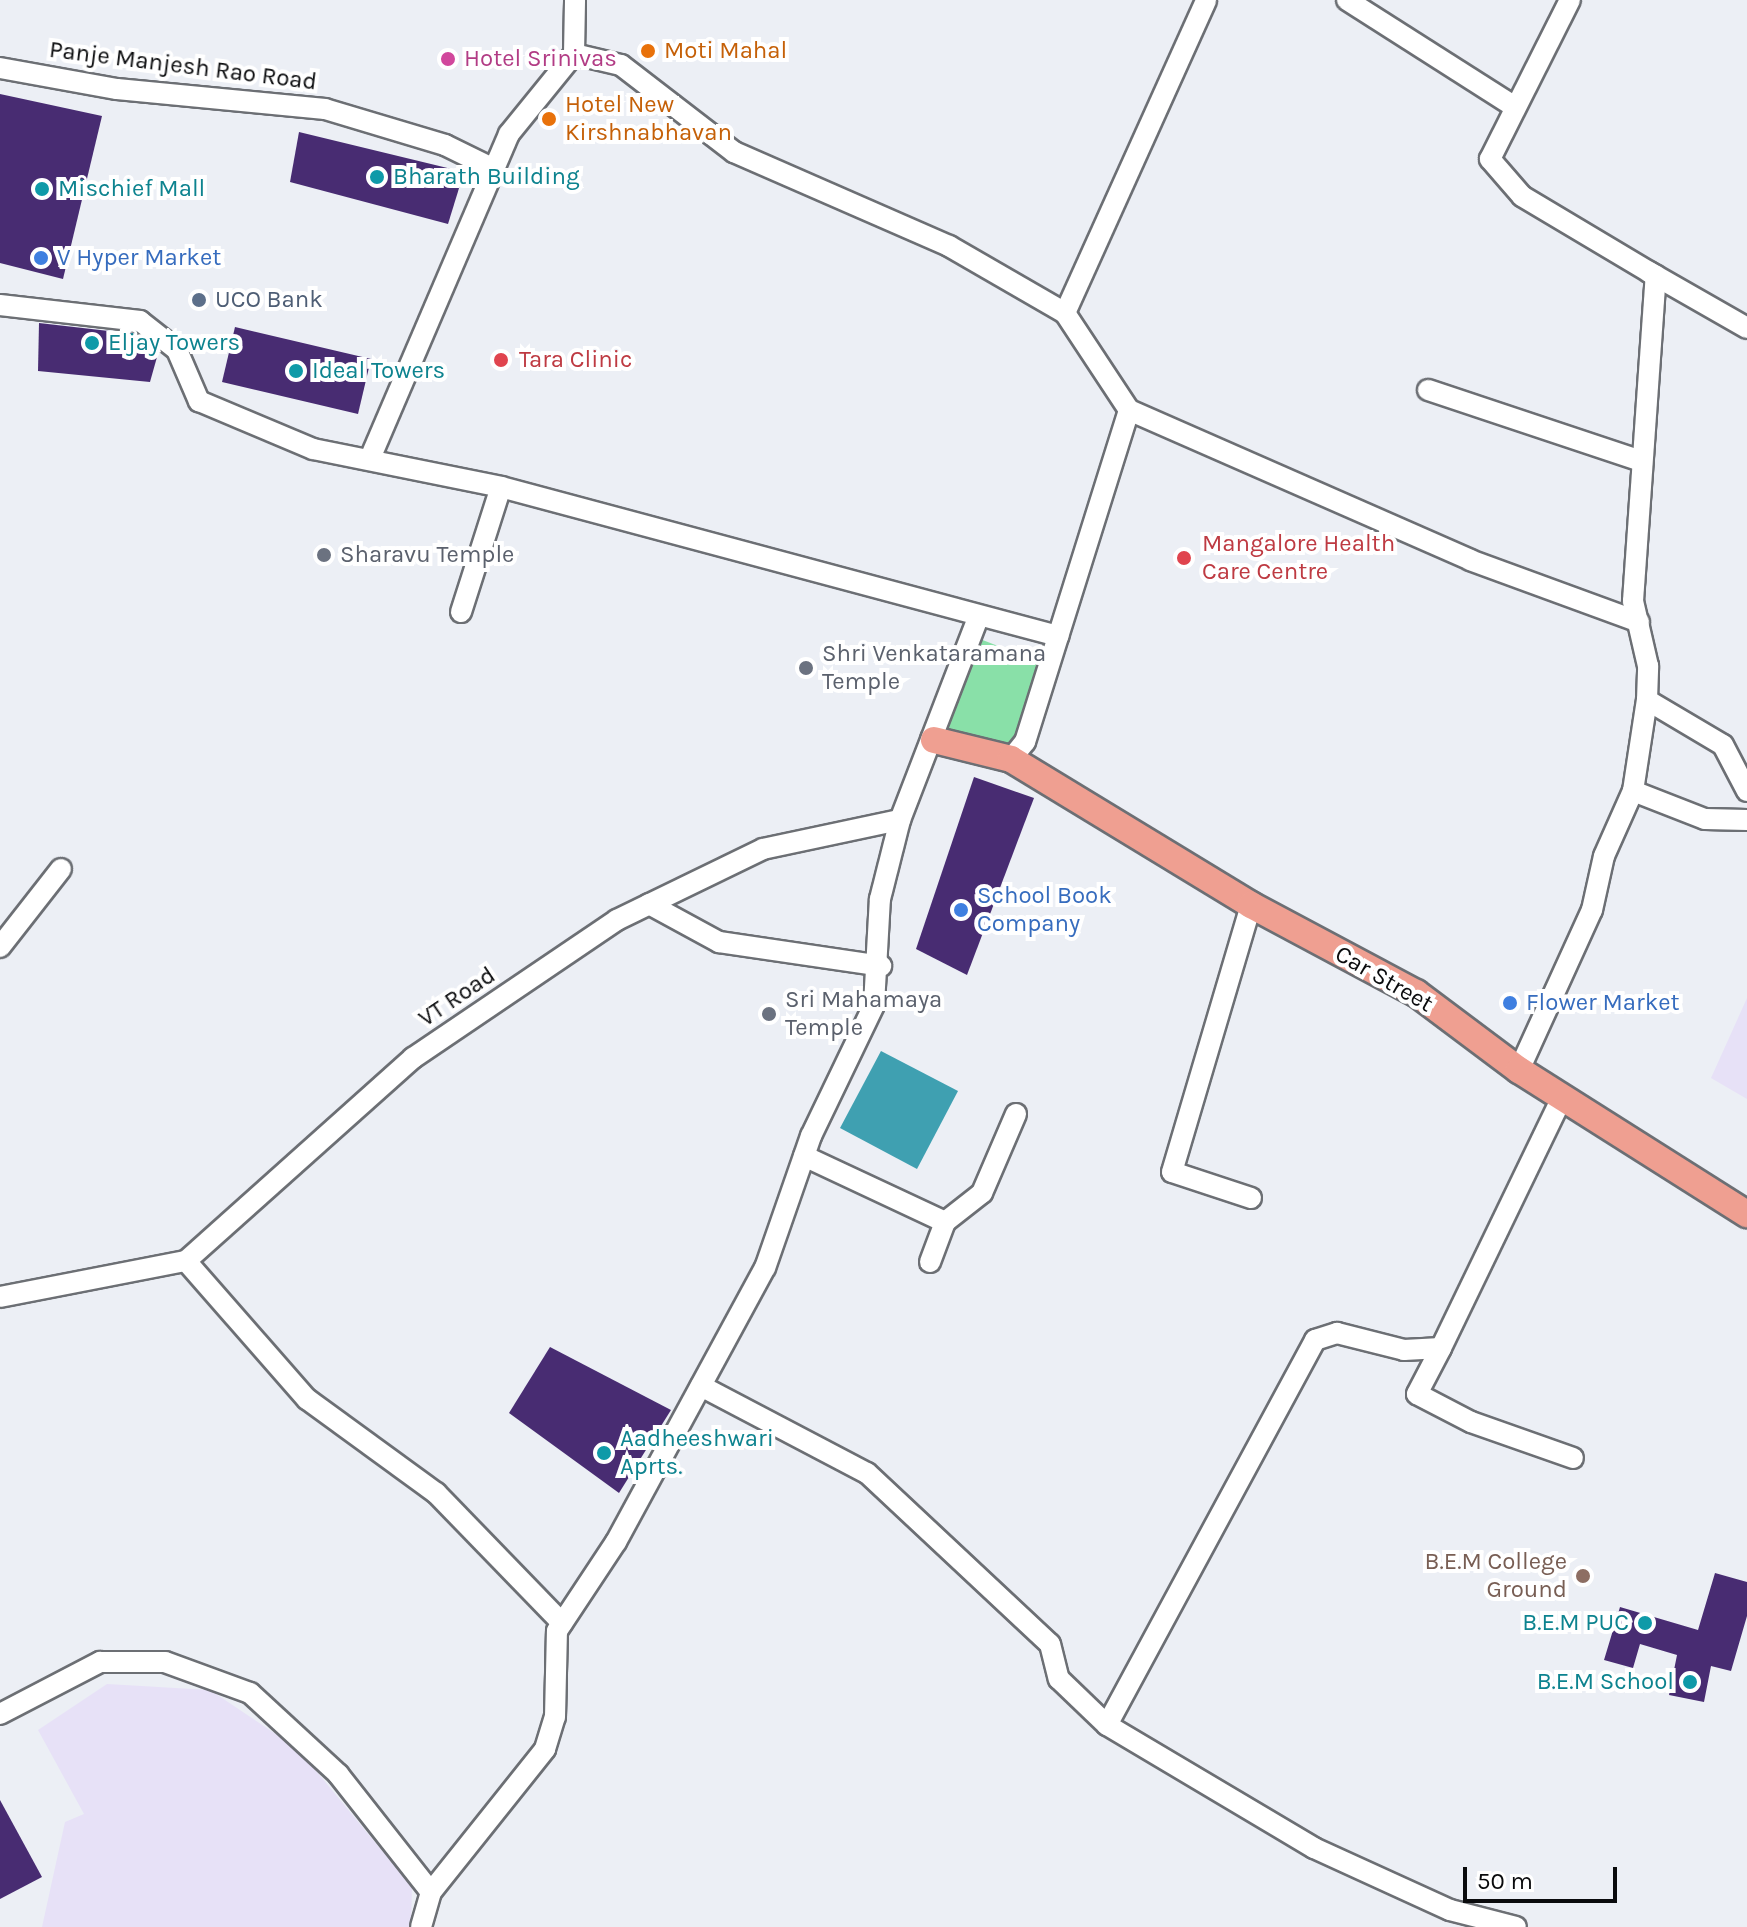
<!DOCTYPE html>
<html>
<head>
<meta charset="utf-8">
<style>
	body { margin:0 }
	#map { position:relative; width:1747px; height:1927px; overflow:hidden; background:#eceff5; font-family:Karla,sans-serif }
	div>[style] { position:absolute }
	.education>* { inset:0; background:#e7e1f7 }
	.green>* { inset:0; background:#89e0a8 }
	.water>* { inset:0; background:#3fa0b1 }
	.building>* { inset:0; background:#482c72 }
	.roads { filter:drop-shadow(2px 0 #6c6f74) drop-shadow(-2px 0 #6c6f74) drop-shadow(0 2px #6c6f74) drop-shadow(0 -2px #6c6f74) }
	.minor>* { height:20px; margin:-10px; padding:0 10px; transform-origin:10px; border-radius:10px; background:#fff }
	.major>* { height:26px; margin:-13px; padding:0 13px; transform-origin:13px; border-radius:13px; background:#ef9f91 }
	.dots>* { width:22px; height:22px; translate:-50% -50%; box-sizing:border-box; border:4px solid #fff; border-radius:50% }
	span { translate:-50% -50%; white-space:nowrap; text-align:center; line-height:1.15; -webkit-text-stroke:8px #fff; paint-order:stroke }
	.food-label { font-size:24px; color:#c56008 }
	.left { translate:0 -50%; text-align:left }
	.hotel-label { font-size:24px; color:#b23c85 }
	.street-label { font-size:24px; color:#0a0b0d }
	.culture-label { font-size:24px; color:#0d838f }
	.right { translate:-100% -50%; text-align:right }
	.shop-label { font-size:24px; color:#366cbe }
	.service-label { font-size:24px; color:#4e5e75 }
	.health-label { font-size:24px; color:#be3a42 }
	.worship-label { font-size:24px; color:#5b616d }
	.education-label { font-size:24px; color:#785e54 }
	.scale { position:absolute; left:1463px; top:1867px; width:154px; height:36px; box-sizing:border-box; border:4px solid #0a0b0d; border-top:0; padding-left:10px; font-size:24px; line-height:28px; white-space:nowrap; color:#0a0b0d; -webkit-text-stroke:6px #fff; paint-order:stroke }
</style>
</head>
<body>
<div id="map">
	<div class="education">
		<i style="clip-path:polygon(1747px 998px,1747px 1099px,1711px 1078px)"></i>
		<i style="clip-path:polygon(107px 1684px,210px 1690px,298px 1749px,412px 1887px,411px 1927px,42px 1927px,65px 1822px,84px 1814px,38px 1730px)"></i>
	</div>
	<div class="green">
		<i style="clip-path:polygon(980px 639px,1044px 664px,1009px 757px,945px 732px)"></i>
	</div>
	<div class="water">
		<i style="clip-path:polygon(881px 1051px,958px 1091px,917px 1169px,840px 1128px)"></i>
	</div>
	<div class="building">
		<i style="clip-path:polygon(0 94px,102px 116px,63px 279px,0 263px)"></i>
		<i style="clip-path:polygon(299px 132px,464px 172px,448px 224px,290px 182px)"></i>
		<i style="clip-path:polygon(39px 323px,135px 334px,157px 357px,150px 382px,38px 371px)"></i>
		<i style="clip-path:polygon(235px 327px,371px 359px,358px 414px,222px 382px)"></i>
		<i style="clip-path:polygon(974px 777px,1034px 798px,967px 975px,916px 949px)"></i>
		<i style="clip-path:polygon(550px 1347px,671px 1410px,619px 1493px,509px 1413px)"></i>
		<i style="clip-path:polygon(1715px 1573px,1747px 1582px,1747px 1616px,1731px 1671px,1711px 1666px,1704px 1702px,1669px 1695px,1677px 1655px,1640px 1644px,1633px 1668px,1604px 1660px,1620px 1607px,1698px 1630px)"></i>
		<i style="clip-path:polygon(0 1800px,42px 1877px,0 1899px)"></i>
	</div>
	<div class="roads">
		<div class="minor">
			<i style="left:1347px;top:0;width:199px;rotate:32.5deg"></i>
			<i style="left:574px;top:54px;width:48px;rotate:13.2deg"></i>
			<i style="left:621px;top:65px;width:143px;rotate:37.6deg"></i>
			<i style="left:734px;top:152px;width:235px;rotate:23.6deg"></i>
			<i style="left:949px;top:246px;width:134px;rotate:30deg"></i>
			<i style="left:574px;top:54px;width:54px;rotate:-88.9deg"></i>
			<i style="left:0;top:68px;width:119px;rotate:10.2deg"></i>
			<i style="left:117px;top:89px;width:209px;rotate:5.5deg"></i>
			<i style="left:325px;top:109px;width:125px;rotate:16.7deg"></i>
			<i style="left:445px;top:145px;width:55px;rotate:26.1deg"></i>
			<i style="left:1649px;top:272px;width:113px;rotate:29.7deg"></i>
			<i style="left:0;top:305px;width:141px;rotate:6.5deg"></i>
			<i style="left:140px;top:321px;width:47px;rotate:38.1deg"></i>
			<i style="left:177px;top:350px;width:56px;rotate:66.7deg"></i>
			<i style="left:199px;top:401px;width:124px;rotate:22.8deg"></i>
			<i style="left:313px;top:449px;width:192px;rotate:11.4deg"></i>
			<i style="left:501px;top:487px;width:577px;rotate:14.98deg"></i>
			<i style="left:1428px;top:390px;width:225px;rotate:18.4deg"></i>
			<i style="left:1129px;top:410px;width:373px;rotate:23.7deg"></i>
			<i style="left:1470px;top:560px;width:180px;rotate:20.1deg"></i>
			<i style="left:371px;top:456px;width:350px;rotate:-66.8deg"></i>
			<i style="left:509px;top:134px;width:103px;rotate:-50.9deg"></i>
			<i style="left:461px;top:612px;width:131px;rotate:-72.3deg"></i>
			<i style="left:1647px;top:700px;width:88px;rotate:30.6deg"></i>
			<i style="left:1723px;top:745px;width:52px;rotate:62.4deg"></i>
			<i style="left:1011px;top:759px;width:22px;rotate:-51deg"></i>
			<i style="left:1025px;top:742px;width:348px;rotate:-72.6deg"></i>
			<i style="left:1129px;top:410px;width:116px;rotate:-123.4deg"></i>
			<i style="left:1065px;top:313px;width:343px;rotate:-65.7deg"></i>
			<i style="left:1633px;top:791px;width:77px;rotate:21.3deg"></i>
			<i style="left:1705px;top:819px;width:42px;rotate:1.4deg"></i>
			<i style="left:649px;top:904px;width:80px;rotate:28.5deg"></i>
			<i style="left:719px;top:942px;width:164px;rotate:8.4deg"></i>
			<i style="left:0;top:947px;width:99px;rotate:-52deg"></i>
			<i style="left:1519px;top:1070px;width:176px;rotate:-65.5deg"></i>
			<i style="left:1592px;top:910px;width:55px;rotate:-77.5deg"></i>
			<i style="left:1604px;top:856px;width:71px;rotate:-66deg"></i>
			<i style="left:1633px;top:791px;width:92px;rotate:-81.3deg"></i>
			<i style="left:1647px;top:700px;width:34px;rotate:-88deg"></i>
			<i style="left:1648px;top:666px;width:67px;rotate:-103deg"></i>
			<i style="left:1633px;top:601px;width:326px;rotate:-86deg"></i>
			<i style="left:1656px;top:276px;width:156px;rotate:-149.2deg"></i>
			<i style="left:1522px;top:196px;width:49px;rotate:-130.9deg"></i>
			<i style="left:1490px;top:159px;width:178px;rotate:-63.3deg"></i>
			<i style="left:804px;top:1156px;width:156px;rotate:25.1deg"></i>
			<i style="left:1251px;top:1198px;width:83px;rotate:-161.8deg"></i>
			<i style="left:1172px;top:1172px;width:278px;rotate:-73.5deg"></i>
			<i style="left:186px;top:1261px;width:184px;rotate:48.8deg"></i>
			<i style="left:307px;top:1399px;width:160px;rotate:36.1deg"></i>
			<i style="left:436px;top:1493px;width:181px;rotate:45.9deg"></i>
			<i style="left:930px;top:1262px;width:43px;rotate:-69.4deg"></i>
			<i style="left:945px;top:1222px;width:47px;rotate:-38.1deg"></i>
			<i style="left:982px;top:1193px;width:86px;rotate:-66.7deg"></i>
			<i style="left:0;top:1297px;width:189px;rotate:-11deg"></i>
			<i style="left:186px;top:1261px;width:305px;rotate:-41.8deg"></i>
			<i style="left:413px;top:1058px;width:246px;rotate:-34.1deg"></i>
			<i style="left:617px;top:920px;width:162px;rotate:-25.9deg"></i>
			<i style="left:763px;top:849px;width:140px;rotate:-12deg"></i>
			<i style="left:900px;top:820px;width:214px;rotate:-68.9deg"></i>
			<i style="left:1441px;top:1348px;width:52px;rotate:117.6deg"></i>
			<i style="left:1417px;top:1394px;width:61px;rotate:27.4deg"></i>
			<i style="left:1471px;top:1422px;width:108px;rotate:19.4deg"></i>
			<i style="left:701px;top:1386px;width:187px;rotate:27.7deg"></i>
			<i style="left:867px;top:1473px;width:250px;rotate:43.1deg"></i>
			<i style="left:1050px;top:1644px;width:36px;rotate:76deg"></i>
			<i style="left:1059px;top:1679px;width:66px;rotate:43.8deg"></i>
			<i style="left:1107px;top:1725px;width:241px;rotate:30.7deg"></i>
			<i style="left:1314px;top:1848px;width:149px;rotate:24.5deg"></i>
			<i style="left:1450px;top:1910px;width:68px;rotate:14.4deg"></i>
			<i style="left:0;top:1714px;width:113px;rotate:-27.5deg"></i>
			<i style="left:100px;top:1662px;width:65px"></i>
			<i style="left:165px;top:1662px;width:90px;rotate:20deg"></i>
			<i style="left:250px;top:1693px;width:120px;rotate:42.6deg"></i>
			<i style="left:338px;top:1774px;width:150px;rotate:51.8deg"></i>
			<i style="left:431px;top:1892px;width:36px;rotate:106deg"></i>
			<i style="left:1107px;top:1725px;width:438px;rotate:-61.6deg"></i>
			<i style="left:1315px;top:1340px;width:23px;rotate:-18deg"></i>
			<i style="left:1337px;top:1333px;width:69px;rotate:14.2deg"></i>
			<i style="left:1404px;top:1350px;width:37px;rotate:-3deg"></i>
			<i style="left:1441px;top:1348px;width:278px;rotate:-64.2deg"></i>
			<i style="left:431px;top:1892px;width:183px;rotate:-51.4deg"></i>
			<i style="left:545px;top:1749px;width:34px;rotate:-73deg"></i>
			<i style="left:555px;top:1717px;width:86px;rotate:-88.7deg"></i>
			<i style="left:557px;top:1631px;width:107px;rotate:-56.5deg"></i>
			<i style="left:616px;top:1542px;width:312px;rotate:-61.5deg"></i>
			<i style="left:765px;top:1268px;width:140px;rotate:-70.8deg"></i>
			<i style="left:811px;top:1136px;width:145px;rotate:-64.3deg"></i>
			<i style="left:874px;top:1005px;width:106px;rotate:-86.8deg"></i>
			<i style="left:880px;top:899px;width:81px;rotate:-75.8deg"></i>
		</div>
		<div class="major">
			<i style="left:934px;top:740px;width:79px;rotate:13.9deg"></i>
			<i style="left:1011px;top:759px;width:281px;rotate:31.3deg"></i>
			<i style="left:1251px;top:905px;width:187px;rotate:28.1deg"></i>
			<i style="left:1416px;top:993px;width:129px;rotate:36.8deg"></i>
			<i style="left:1519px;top:1070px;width:270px;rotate:32.3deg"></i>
		</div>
	</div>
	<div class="dots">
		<i style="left:648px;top:51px;background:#e8710a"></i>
		<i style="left:448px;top:59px;background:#d1479c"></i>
		<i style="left:549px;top:119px;background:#e8710a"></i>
		<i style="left:377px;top:177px;background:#0f9aa8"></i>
		<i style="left:42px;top:189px;background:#0f9aa8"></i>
		<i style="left:41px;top:258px;background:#3f7fe0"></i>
		<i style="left:199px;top:300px;background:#5c6f8a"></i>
		<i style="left:92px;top:343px;background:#0f9aa8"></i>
		<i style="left:501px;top:360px;background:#e0444e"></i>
		<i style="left:296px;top:371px;background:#0f9aa8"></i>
		<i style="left:324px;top:555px;background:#6b7280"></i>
		<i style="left:1184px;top:558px;background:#e0444e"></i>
		<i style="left:806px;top:668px;background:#6b7280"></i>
		<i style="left:961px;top:910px;background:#3f7fe0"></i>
		<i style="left:1510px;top:1003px;background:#3f7fe0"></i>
		<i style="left:769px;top:1014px;background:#6b7280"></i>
		<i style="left:604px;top:1453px;background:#0f9aa8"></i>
		<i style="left:1583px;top:1576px;background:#8d6e63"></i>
		<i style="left:1645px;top:1623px;background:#0f9aa8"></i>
		<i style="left:1690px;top:1682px;background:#0f9aa8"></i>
	</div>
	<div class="food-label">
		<span class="left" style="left:664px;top:51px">Moti Mahal</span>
		<span class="left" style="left:565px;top:119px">Hotel New<br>Kirshnabhavan</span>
	</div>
	<div class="hotel-label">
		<span class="left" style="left:464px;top:59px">Hotel Srinivas</span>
	</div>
	<div class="street-label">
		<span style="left:183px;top:66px;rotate:7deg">Panje Manjesh Rao Road</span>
		<span style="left:1384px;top:979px;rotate:30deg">Car Street</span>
		<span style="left:457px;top:997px;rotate:-34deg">VT Road</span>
	</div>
	<div class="culture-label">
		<span class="left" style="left:393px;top:177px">Bharath Building</span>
		<span class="left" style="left:58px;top:189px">Mischief Mall</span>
		<span class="left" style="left:108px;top:343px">Eljay Towers</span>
		<span class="left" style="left:312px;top:371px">Ideal Towers</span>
		<span class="left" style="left:620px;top:1453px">Aadheeshwari<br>Aprts.</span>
		<span class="right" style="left:1629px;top:1623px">B.E.M PUC</span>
		<span class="right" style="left:1674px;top:1682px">B.E.M School</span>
	</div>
	<div class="shop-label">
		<span class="left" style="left:57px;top:258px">V Hyper Market</span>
		<span class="left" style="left:977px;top:910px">School Book<br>Company</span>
		<span class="left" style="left:1526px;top:1003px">Flower Market</span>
	</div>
	<div class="service-label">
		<span class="left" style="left:215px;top:300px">UCO Bank</span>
	</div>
	<div class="health-label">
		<span class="left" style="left:519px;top:360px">Tara Clinic</span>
		<span class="left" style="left:1202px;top:558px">Mangalore Health<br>Care Centre</span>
	</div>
	<div class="worship-label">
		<span class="left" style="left:340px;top:555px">Sharavu Temple</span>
		<span class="left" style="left:822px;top:668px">Shri Venkataramana<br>Temple</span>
		<span class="left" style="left:785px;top:1014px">Sri Mahamaya<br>Temple</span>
	</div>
	<div class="education-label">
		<span class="right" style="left:1567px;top:1576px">B.E.M College<br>Ground</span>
	</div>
	<div class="scale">50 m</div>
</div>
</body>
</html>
